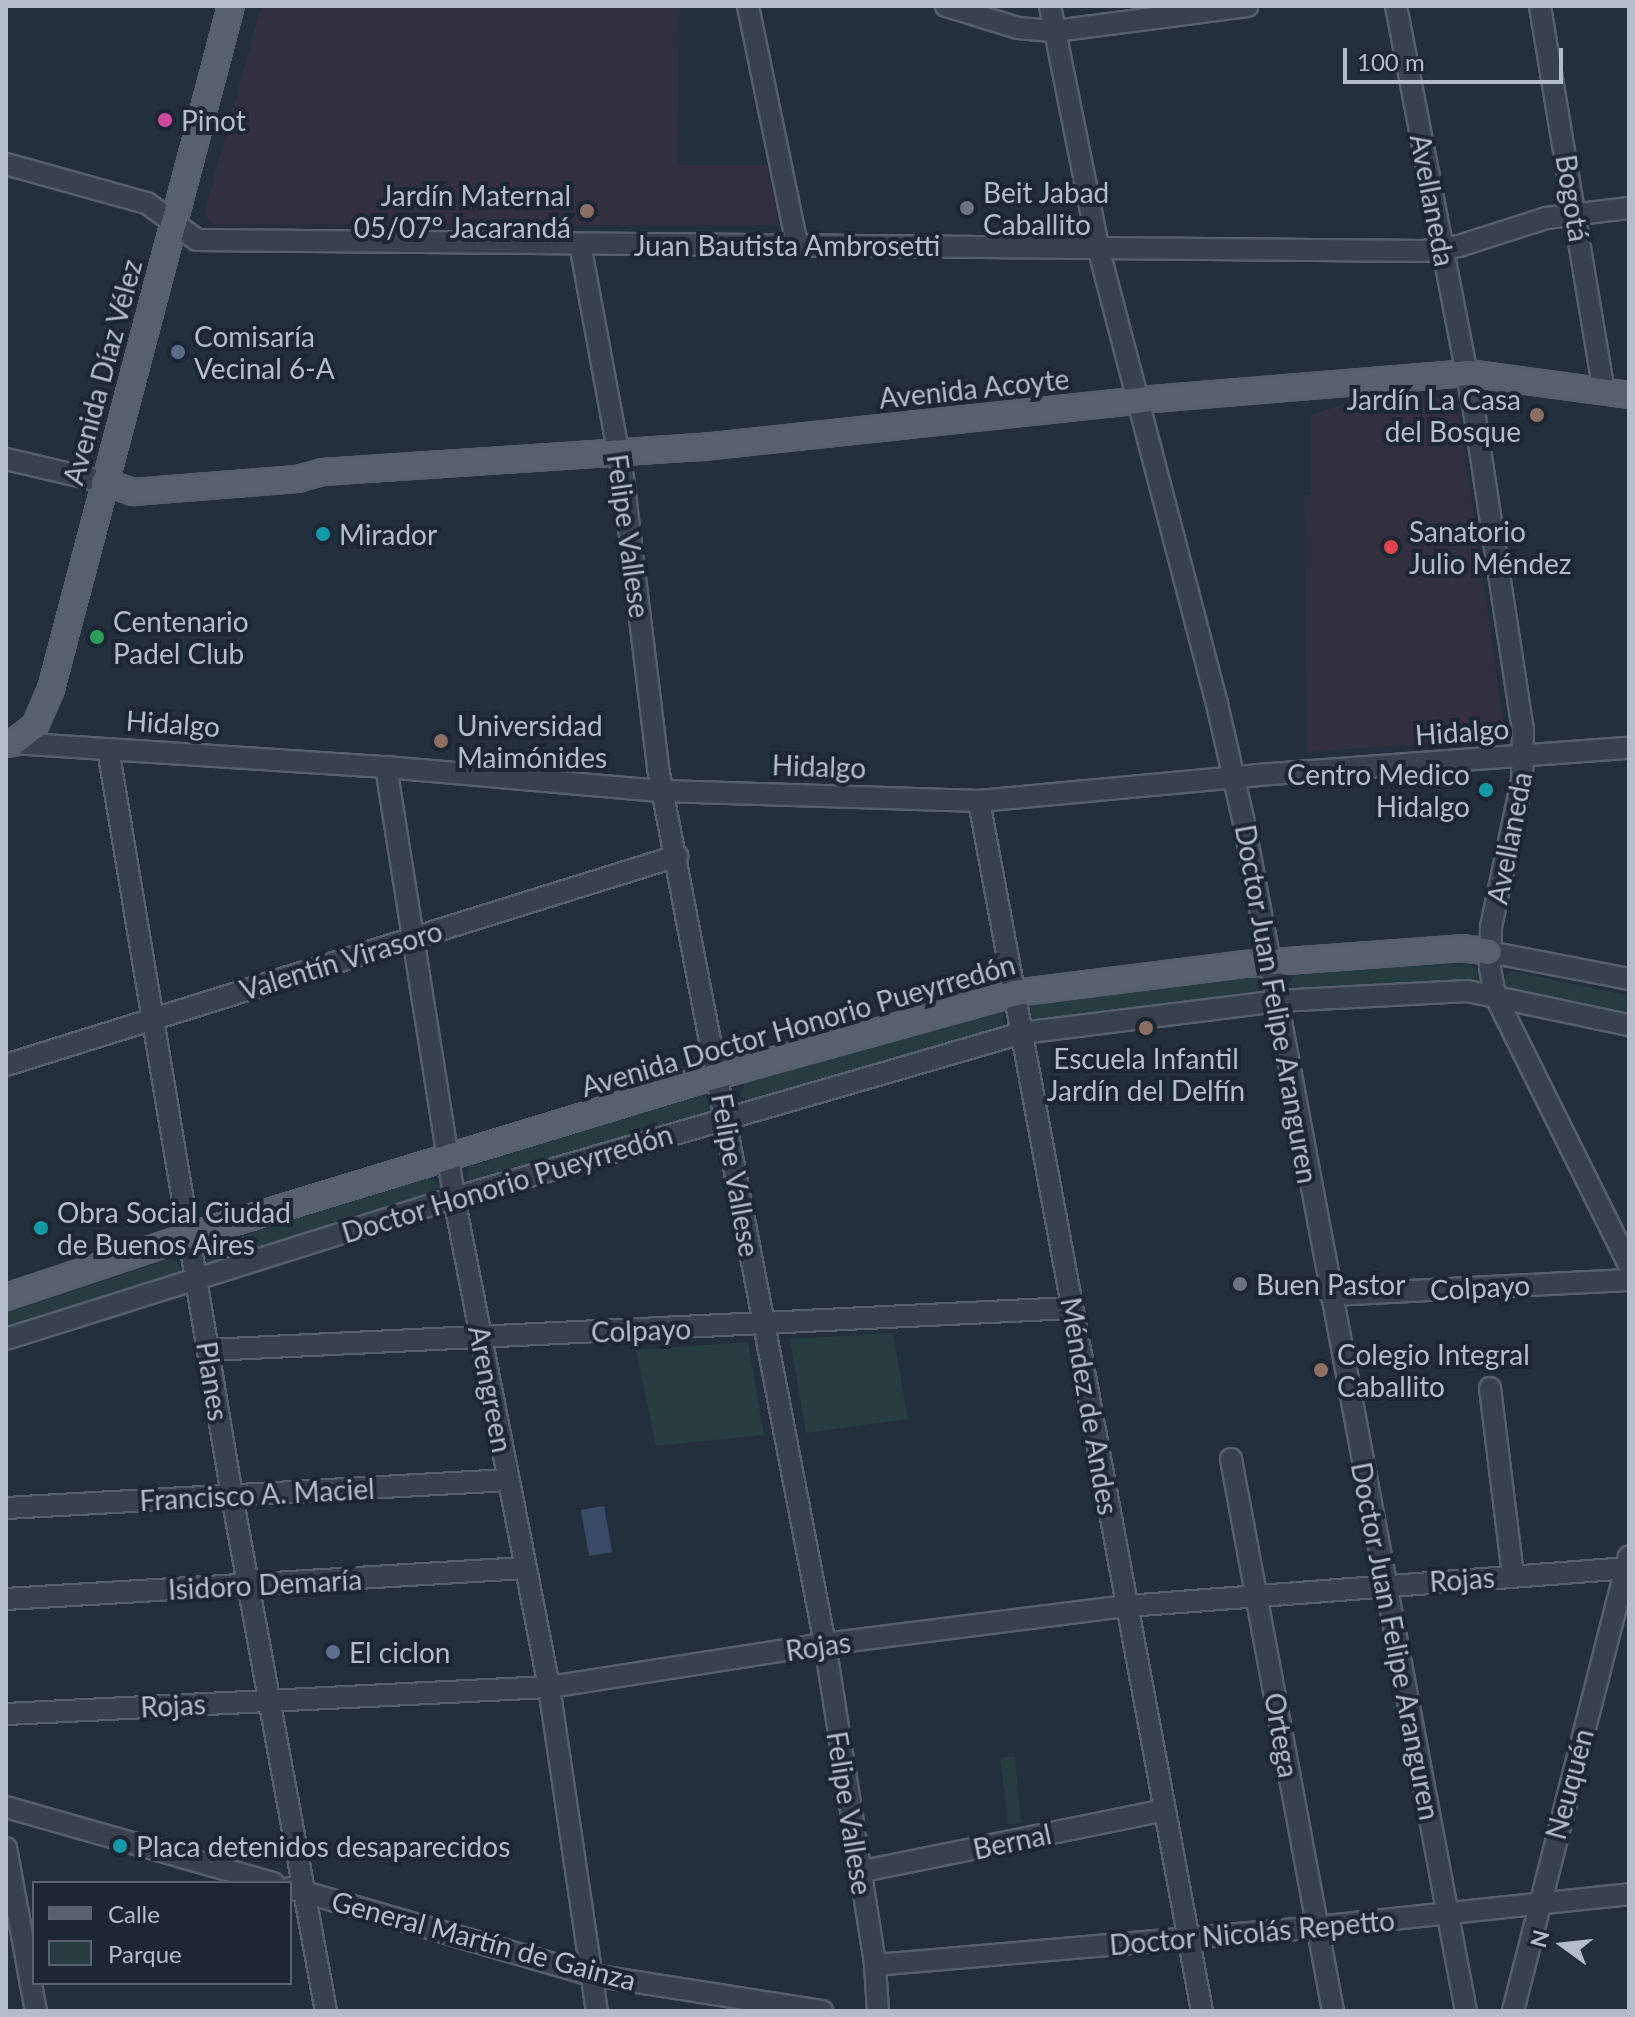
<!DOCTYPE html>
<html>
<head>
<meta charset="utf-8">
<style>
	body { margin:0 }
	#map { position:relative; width:1635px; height:2017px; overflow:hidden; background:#242f3e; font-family:Lato,sans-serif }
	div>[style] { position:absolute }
	.medical>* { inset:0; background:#32303f }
	.green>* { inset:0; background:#263c3f }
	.water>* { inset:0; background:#394c67 }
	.roads { filter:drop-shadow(2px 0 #565f6c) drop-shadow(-2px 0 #565f6c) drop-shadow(0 2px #565f6c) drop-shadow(0 -2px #565f6c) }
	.minor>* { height:20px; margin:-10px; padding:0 10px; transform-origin:10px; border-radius:10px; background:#38414e }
	.major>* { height:24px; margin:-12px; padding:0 12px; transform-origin:12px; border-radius:12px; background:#56606e }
	.dots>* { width:22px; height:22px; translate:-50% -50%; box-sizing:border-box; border:4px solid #1d2633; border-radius:50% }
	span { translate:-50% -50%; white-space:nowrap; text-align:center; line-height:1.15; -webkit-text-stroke:8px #1d2633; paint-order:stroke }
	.poi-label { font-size:28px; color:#b4bcc9 }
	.left { translate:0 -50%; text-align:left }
	.right { translate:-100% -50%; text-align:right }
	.street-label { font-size:28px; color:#b4bcc9 }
	.frame { position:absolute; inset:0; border:8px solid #b4bcc9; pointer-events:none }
	.legend { position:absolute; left:32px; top:1881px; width:260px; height:104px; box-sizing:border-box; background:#1d2633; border:2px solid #59626f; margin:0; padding:10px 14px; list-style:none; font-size:24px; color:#b4bcc9 }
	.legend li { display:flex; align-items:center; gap:16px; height:40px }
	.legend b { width:40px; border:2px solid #59626f }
	.north { position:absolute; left:1523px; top:1905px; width:80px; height:80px; -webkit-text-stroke:6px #1d2633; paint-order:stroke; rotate:285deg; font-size:22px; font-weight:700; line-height:32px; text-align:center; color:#b4bcc9 }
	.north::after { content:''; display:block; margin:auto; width:28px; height:36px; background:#b4bcc9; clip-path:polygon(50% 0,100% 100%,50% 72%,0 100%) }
	.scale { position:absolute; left:1343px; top:48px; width:220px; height:36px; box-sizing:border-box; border:4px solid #b4bcc9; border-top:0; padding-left:10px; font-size:24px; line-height:28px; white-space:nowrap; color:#b4bcc9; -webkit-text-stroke:6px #1d2633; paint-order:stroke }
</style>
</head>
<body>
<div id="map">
	<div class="medical">
		<i style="clip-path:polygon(261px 6px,680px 6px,677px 165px,767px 165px,779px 225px,213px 224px,204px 214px)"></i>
		<i style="clip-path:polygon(1447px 395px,1457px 400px,1504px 728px,1496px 738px,1307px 752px,1304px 496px,1311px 494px,1311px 415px,1347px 403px)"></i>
	</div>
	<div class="green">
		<i style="clip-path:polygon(1470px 964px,1479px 972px,1476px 983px,1292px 992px,1289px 984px,1297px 971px)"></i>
		<i style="clip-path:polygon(1513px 971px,1629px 996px,1629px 1019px,1503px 989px,1504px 977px)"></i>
		<i style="clip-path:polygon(1257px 975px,1267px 980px,1265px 994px,1034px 1025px,1028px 1014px,1032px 1005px)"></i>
		<i style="clip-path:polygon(996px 1009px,1003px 1012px,1004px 1030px,752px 1102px,740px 1097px,745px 1081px)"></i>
		<i style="clip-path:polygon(696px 1094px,710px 1098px,713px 1107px,711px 1114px,471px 1184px,467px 1178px,469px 1167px)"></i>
		<i style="clip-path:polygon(429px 1178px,441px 1186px,441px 1194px,210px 1268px,203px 1256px,209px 1246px)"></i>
		<i style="clip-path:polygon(170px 1259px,177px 1261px,182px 1273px,6px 1333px,6px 1313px)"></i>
		<i style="clip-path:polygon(893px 1333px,908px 1419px,806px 1433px,790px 1339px)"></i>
		<i style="clip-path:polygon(748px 1342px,764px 1435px,656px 1446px,636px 1350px)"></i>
		<i style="clip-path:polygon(1015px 1756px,1021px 1823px,1008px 1825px,1000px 1758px)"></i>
	</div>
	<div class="water">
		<i style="clip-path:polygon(604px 1506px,612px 1552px,589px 1556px,581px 1510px)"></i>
	</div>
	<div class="roads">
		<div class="minor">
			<i style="left:748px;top:6px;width:243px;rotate:78.4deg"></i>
			<i style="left:946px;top:6px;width:75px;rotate:17deg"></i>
			<i style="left:1018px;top:28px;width:37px;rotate:5deg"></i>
			<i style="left:1055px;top:31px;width:194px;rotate:-7.4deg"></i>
			<i style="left:1050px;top:6px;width:246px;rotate:78.7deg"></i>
			<i style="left:1098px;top:247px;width:472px;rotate:75.4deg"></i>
			<i style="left:1217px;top:704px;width:122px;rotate:77.2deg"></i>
			<i style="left:1244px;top:823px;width:1209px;rotate:79.42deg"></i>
			<i style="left:1396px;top:6px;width:405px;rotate:79.1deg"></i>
			<i style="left:1473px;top:404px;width:329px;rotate:81.3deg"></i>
			<i style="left:1523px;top:729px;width:51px;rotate:91.1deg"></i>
			<i style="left:1522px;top:780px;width:150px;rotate:101.9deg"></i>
			<i style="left:1491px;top:927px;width:41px;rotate:91.4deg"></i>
			<i style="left:1490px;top:968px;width:27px;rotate:80deg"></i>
			<i style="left:1495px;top:995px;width:301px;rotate:63.6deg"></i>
			<i style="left:1540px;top:6px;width:390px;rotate:80.6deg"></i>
			<i style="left:6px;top:164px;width:146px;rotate:15.5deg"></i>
			<i style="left:147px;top:203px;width:62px;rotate:36.5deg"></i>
			<i style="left:197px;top:240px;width:1227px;rotate:0.51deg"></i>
			<i style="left:1424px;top:251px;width:35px;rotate:-8deg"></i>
			<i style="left:1459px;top:246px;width:91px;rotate:-17.8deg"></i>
			<i style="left:1546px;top:218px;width:84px;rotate:-6.9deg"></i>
			<i style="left:580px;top:244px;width:238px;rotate:79.6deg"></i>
			<i style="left:623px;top:478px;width:292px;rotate:83.1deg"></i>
			<i style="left:658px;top:768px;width:892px;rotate:79.21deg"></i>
			<i style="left:825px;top:1644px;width:325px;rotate:81.1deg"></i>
			<i style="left:875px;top:1965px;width:46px;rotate:86.3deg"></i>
			<i style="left:6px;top:459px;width:101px;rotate:13.2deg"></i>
			<i style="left:13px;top:743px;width:374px;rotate:3.7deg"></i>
			<i style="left:386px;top:767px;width:278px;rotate:5deg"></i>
			<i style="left:663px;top:791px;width:316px;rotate:1.8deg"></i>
			<i style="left:979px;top:801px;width:279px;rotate:-5.3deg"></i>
			<i style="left:1257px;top:775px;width:373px;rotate:-4.2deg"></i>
			<i style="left:108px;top:749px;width:757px;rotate:80.57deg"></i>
			<i style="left:232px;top:1496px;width:524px;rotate:79.66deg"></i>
			<i style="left:386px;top:767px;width:436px;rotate:81deg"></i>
			<i style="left:454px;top:1198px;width:498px;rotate:79deg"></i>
			<i style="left:549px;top:1687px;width:328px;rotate:81.6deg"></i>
			<i style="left:979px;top:801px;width:1230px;rotate:79.56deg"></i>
			<i style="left:1489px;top:952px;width:143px;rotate:10.9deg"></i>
			<i style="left:6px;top:1065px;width:703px;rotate:-17.3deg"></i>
			<i style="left:1331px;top:1295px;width:298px;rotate:-2.9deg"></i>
			<i style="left:6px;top:1339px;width:445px;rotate:-17.5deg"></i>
			<i style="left:430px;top:1205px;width:616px;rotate:-16.2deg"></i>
			<i style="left:1022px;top:1033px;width:258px;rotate:-7.1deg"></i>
			<i style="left:1278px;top:1001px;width:189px;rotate:-3deg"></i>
			<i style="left:1467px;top:991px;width:166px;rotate:11.9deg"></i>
			<i style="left:209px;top:1350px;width:864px;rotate:-2.79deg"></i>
			<i style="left:1490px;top:1388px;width:189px;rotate:83deg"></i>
			<i style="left:1231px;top:1459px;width:561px;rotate:79.53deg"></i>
			<i style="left:6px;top:1508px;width:503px;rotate:-3.19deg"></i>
			<i style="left:6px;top:1599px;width:520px;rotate:-3.42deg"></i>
			<i style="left:6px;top:1714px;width:544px;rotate:-2.85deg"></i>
			<i style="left:549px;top:1687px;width:279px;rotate:-8.9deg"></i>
			<i style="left:825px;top:1644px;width:304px;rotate:-7.2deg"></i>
			<i style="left:1127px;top:1606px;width:503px;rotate:-4.33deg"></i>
			<i style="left:6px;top:1807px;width:278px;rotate:15.9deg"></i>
			<i style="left:6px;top:1848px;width:166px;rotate:79.6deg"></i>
			<i style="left:858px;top:1872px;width:313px;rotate:-11.4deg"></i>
			<i style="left:290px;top:1888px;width:314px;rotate:16.1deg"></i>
			<i style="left:592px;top:1975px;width:233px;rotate:8.9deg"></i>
			<i style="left:875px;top:1965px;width:444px;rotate:-4.9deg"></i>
			<i style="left:1317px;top:1927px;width:314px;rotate:-6deg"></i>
			<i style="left:1513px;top:2011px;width:469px;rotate:-75.7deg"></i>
		</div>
		<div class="major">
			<i style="left:104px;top:482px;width:31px;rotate:19deg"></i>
			<i style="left:133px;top:492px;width:165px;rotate:-4.5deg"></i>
			<i style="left:297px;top:479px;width:27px;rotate:-15deg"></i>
			<i style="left:323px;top:472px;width:381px;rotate:-3.8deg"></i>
			<i style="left:703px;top:447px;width:440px;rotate:-6.1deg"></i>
			<i style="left:1140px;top:400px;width:328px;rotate:-4.7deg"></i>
			<i style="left:1467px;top:373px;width:163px;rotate:7.7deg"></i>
			<i style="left:6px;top:744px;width:7px;rotate:-8deg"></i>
			<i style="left:13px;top:743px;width:28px;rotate:-38deg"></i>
			<i style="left:35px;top:726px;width:40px;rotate:-66.6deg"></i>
			<i style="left:51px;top:689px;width:706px;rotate:-75.24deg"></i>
			<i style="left:6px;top:1297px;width:193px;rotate:-18.4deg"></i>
			<i style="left:189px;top:1236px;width:529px;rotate:-16.93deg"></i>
			<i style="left:695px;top:1082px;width:332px;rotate:-15.5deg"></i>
			<i style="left:1015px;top:993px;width:233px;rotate:-7.2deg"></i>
			<i style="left:1246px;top:964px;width:217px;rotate:-4.2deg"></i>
			<i style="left:1462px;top:948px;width:27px;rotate:8deg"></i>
		</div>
	</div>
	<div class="dots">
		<i style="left:165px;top:120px;background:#d1479c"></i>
		<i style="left:967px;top:208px;background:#6b7280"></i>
		<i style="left:587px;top:211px;background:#8d6e63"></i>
		<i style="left:178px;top:352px;background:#5c6f8a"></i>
		<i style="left:1537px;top:415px;background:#8d6e63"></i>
		<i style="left:323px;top:534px;background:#0f9aa8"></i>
		<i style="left:1391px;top:547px;background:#e0444e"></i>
		<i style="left:97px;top:637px;background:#2e9e5b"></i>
		<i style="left:441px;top:741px;background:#8d6e63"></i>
		<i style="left:1486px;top:790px;background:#0f9aa8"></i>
		<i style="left:1146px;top:1028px;background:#8d6e63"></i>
		<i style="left:41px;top:1228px;background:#0f9aa8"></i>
		<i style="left:1240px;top:1284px;background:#6b7280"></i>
		<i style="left:1321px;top:1370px;background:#8d6e63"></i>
		<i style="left:333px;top:1652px;background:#5c6f8a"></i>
		<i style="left:120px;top:1846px;background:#0f9aa8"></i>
	</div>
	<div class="poi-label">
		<span class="left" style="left:181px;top:120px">Pinot</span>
		<span class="left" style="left:983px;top:208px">Beit Jabad<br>Caballito</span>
		<span class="right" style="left:571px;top:211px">Jardín Maternal<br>05/07° Jacarandá</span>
		<span class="left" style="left:194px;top:352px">Comisaría<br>Vecinal 6-A</span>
		<span class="right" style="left:1521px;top:415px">Jardín La Casa<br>del Bosque</span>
		<span class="left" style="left:1409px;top:547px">Sanatorio<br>Julio Méndez</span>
		<span class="left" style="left:339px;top:534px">Mirador</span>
		<span class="left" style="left:113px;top:637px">Centenario<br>Padel Club</span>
		<span class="left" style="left:457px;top:741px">Universidad<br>Maimónides</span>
		<span class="right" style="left:1470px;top:790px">Centro Medico<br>Hidalgo</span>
		<span style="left:1146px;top:1074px">Escuela Infantil<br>Jardín del Delfín</span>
		<span class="left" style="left:57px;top:1228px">Obra Social Ciudad<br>de Buenos Aires</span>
		<span class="left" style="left:1256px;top:1284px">Buen Pastor</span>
		<span class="left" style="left:1337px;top:1370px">Colegio Integral<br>Caballito</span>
		<span class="left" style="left:349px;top:1652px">El ciclon</span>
		<span class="left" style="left:136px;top:1846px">Placa detenidos desaparecidos</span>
	</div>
	<div class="street-label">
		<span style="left:1573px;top:198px;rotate:81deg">Bogotá</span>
		<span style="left:1433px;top:200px;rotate:79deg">Avellaneda</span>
		<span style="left:787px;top:245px">Juan Bautista Ambrosetti</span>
		<span style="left:102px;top:372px;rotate:-75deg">Avenida Díaz Vélez</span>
		<span style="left:974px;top:388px;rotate:-6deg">Avenida Acoyte</span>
		<span style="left:629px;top:536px;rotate:82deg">Felipe Vallese</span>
		<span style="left:173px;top:723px;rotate:4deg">Hidalgo</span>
		<span style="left:1462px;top:731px;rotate:-4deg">Hidalgo</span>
		<span style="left:819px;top:766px;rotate:2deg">Hidalgo</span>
		<span style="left:1509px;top:838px;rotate:-79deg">Avellaneda</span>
		<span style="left:341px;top:960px;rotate:-17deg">Valentín Virasoro</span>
		<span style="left:1277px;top:1004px;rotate:80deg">Doctor Juan Felipe Aranguren</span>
		<span style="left:798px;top:1025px;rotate:-16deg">Avenida Doctor Honorio Pueyrredón</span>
		<span style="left:736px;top:1175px;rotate:80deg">Felipe Vallese</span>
		<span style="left:507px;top:1183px;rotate:-17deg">Doctor Honorio Pueyrredón</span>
		<span style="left:1480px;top:1287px;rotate:-3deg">Colpayo</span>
		<span style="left:641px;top:1330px;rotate:-2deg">Colpayo</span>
		<span style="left:213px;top:1381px;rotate:81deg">Planes</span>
		<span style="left:491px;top:1389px;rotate:79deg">Arengreen</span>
		<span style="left:1090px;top:1406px;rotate:80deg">Méndez de Andes</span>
		<span style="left:257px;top:1494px;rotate:-3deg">Francisco A. Maciel</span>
		<span style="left:1462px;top:1579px;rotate:-4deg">Rojas</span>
		<span style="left:265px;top:1584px;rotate:-3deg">Isidoro Demaría</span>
		<span style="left:1396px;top:1641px;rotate:79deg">Doctor Juan Felipe Aranguren</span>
		<span style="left:818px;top:1646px;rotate:-8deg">Rojas</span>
		<span style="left:173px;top:1705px;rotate:-3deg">Rojas</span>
		<span style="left:1282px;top:1735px;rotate:80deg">Ortega</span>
		<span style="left:1569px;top:1784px;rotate:-75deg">Neuquén</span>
		<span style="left:850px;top:1813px;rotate:81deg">Felipe Vallese</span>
		<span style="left:1012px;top:1841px;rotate:-12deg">Bernal</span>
		<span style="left:1252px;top:1932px;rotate:-5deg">Doctor Nicolás Repetto</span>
		<span style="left:484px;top:1940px;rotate:15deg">General Martín de Gainza</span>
	</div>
	<div class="frame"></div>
	<ul class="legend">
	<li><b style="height:10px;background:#56606e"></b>Calle</li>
	<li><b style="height:22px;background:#263c3f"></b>Parque</li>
	</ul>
	<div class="north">N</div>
	<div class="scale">100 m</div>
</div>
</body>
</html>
